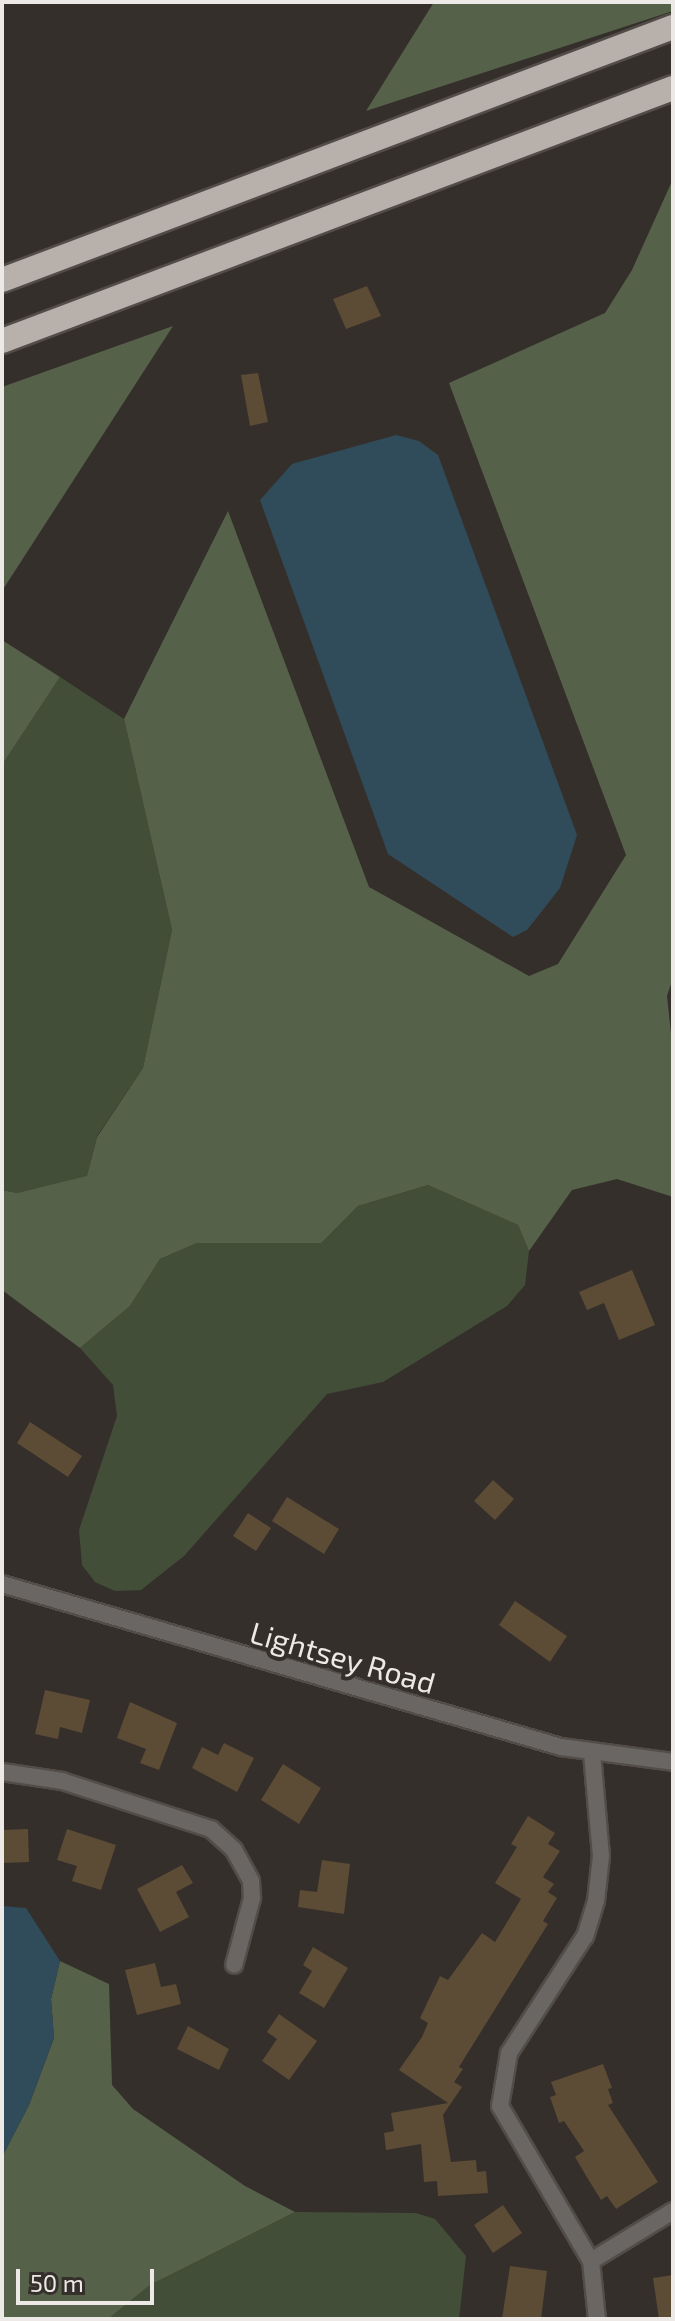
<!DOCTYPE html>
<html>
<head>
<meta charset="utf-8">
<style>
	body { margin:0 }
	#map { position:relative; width:675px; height:2321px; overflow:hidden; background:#352f2b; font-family:"Exo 2",sans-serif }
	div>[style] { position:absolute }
	.green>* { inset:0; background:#434e38 }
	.forest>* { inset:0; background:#556149 }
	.water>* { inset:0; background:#304c5a }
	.building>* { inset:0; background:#5c4b35 }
	.roads { filter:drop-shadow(2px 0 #524d49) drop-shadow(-2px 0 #524d49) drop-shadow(0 2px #524d49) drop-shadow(0 -2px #524d49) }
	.street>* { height:16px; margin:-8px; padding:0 8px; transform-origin:8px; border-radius:8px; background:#696664 }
	.highway>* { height:24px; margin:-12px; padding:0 12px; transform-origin:12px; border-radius:12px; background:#b8b1ab }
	span { translate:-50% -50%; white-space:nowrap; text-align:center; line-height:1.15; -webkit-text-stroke:8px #352f2b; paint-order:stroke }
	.street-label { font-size:30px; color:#ede9e6 }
	.frame { position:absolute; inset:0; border:4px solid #ede9e6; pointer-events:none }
	.scale { position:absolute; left:16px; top:2269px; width:138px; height:36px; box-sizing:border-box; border:4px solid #ede9e6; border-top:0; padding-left:10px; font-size:24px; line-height:28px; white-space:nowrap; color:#ede9e6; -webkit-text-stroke:6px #352f2b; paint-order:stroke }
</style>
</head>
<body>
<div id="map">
	<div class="green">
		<i style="clip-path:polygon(60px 677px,124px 719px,172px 930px,143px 1068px,97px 1136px,87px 1177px,17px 1193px,2px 1190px,2px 765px)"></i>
		<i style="clip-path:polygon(428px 1185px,518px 1225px,529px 1251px,525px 1285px,507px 1306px,383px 1382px,327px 1394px,184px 1556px,141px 1590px,115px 1591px,95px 1582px,82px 1565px,79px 1530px,117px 1416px,113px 1385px,80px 1348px,130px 1306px,160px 1259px,197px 1243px,320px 1243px,358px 1206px)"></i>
		<i style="clip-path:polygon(295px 2212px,416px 2213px,435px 2219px,466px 2256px,459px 2319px,108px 2319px,150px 2285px)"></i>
	</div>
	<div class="forest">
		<i style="clip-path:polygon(434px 2px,673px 2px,673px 11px,366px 111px)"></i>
		<i style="clip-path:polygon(673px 179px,673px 978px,667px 996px,673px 1052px,673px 1197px,617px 1179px,572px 1190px,529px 1251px,518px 1225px,428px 1185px,358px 1206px,321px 1243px,197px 1243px,160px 1259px,130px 1306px,80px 1348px,2px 1290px,2px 1190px,17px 1193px,87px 1176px,97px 1137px,143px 1068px,172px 930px,124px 719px,228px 511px,369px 887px,529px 976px,558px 964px,626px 855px,449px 383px,605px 313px,632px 270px)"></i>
		<i style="clip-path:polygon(173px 326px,2px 591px,2px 387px)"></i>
		<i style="clip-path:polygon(2px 640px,60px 677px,2px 765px)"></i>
		<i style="clip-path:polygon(60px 1961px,109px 1984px,112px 2085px,133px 2109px,245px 2186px,295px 2212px,150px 2285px,108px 2319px,2px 2319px,2px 2157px,29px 2105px,54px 2038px,51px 1999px)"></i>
	</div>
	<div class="water">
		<i style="clip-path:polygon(396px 435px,419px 441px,438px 455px,577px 835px,560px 888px,527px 930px,513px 937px,388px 854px,260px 500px,292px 464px)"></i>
		<i style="clip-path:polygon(2px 1906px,26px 1908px,60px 1961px,51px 1999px,54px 2038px,29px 2105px,2px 2157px)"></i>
	</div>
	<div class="building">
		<i style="clip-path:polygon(367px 286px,381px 316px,346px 329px,333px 299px)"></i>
		<i style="clip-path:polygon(258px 373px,268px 422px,250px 426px,241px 375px)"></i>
		<i style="clip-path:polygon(632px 1270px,655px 1325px,619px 1340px,604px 1303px,587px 1310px,579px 1292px)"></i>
		<i style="clip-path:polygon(30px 1422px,82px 1456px,68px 1477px,17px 1443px)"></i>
		<i style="clip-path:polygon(493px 1480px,514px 1499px,495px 1520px,474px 1501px)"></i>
		<i style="clip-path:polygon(287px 1497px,339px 1529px,324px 1554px,272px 1521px)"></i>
		<i style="clip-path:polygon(248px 1513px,271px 1528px,256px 1551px,233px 1536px)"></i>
		<i style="clip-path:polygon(515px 1601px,567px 1636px,550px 1662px,499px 1625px)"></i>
		<i style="clip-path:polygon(45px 1690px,90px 1700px,82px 1733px,60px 1727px,58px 1739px,35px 1734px)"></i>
		<i style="clip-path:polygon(130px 1702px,177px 1723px,159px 1770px,140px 1763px,146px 1749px,117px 1738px)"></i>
		<i style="clip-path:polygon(224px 1743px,254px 1758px,237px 1792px,192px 1768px,202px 1747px,218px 1755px)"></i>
		<i style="clip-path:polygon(283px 1764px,321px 1788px,299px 1824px,261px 1800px)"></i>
		<i style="clip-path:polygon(528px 1816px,555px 1833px,548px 1844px,560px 1851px,543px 1877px,554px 1884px,548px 1892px,557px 1898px,543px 1921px,548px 1924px,459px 2067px,463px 2069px,454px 2082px,462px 2087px,443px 2115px,451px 2162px,476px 2160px,477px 2172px,486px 2171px,488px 2193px,438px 2196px,437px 2181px,424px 2182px,421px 2144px,386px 2150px,384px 2133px,394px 2131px,391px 2113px,448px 2103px,399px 2070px,422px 2037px,428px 2023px,420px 2018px,440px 1976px,448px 1980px,482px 1933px,495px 1942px,521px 1899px,495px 1883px,517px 1847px,511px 1844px)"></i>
		<i style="clip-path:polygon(28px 1829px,29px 1862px,2px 1863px,2px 1830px)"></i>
		<i style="clip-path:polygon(67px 1829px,116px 1845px,101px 1890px,72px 1881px,77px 1866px,57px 1860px)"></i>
		<i style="clip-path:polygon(322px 1860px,350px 1864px,344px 1914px,298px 1907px,300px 1890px,317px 1892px)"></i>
		<i style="clip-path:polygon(182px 1865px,193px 1883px,176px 1892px,189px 1917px,160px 1932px,137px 1889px)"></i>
		<i style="clip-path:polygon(313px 1947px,348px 1968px,324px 2008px,299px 1993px,312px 1971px,303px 1965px)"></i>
		<i style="clip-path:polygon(155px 1963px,161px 1987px,176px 1984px,181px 2004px,137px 2015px,125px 1970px)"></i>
		<i style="clip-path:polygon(279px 2014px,317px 2041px,289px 2080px,262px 2061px,277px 2039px,267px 2032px)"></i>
		<i style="clip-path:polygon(188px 2026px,229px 2049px,219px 2070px,177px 2049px)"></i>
		<i style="clip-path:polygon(603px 2064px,612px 2088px,608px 2089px,613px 2103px,608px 2105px,658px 2182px,616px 2209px,607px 2196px,601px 2200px,588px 2179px,575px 2157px,584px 2151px,564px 2121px,559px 2123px,550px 2097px,556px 2095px,551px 2082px)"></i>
		<i style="clip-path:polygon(503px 2205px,522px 2233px,493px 2253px,474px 2225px)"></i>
		<i style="clip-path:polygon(510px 2266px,547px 2271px,541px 2319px,502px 2319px)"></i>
		<i style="clip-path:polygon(673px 2275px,673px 2319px,659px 2319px,653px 2278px)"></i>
	</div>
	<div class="roads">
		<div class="street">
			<i style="left:2px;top:1584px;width:582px;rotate:16.26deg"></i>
			<i style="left:561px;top:1747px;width:113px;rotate:7.6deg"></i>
			<i style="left:592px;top:1753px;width:103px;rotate:85deg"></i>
			<i style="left:601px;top:1856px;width:45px;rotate:96.3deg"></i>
			<i style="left:596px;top:1901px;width:37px;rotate:107deg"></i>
			<i style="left:585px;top:1936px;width:140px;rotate:123deg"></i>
			<i style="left:509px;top:2053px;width:54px;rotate:99.6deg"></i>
			<i style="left:500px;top:2106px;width:180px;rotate:59.6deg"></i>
			<i style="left:591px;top:2261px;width:58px;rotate:84.1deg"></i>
			<i style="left:2px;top:1772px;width:61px;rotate:8.5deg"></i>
			<i style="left:62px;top:1781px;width:157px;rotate:17.9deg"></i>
			<i style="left:211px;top:1829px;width:31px;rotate:42deg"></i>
			<i style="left:234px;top:1850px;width:35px;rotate:61deg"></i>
			<i style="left:251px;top:1881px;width:17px;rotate:87deg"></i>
			<i style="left:252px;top:1898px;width:69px;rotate:105deg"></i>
			<i style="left:591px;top:2261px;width:96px;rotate:-31.4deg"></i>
		</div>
		<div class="highway">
			<i style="left:2px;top:280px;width:717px;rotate:-20.66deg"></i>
			<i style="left:2px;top:341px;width:717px;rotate:-20.66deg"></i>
		</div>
	</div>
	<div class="street-label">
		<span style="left:343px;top:1657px;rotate:16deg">Lightsey Road</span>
	</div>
	<div class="frame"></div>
	<div class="scale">50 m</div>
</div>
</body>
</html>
